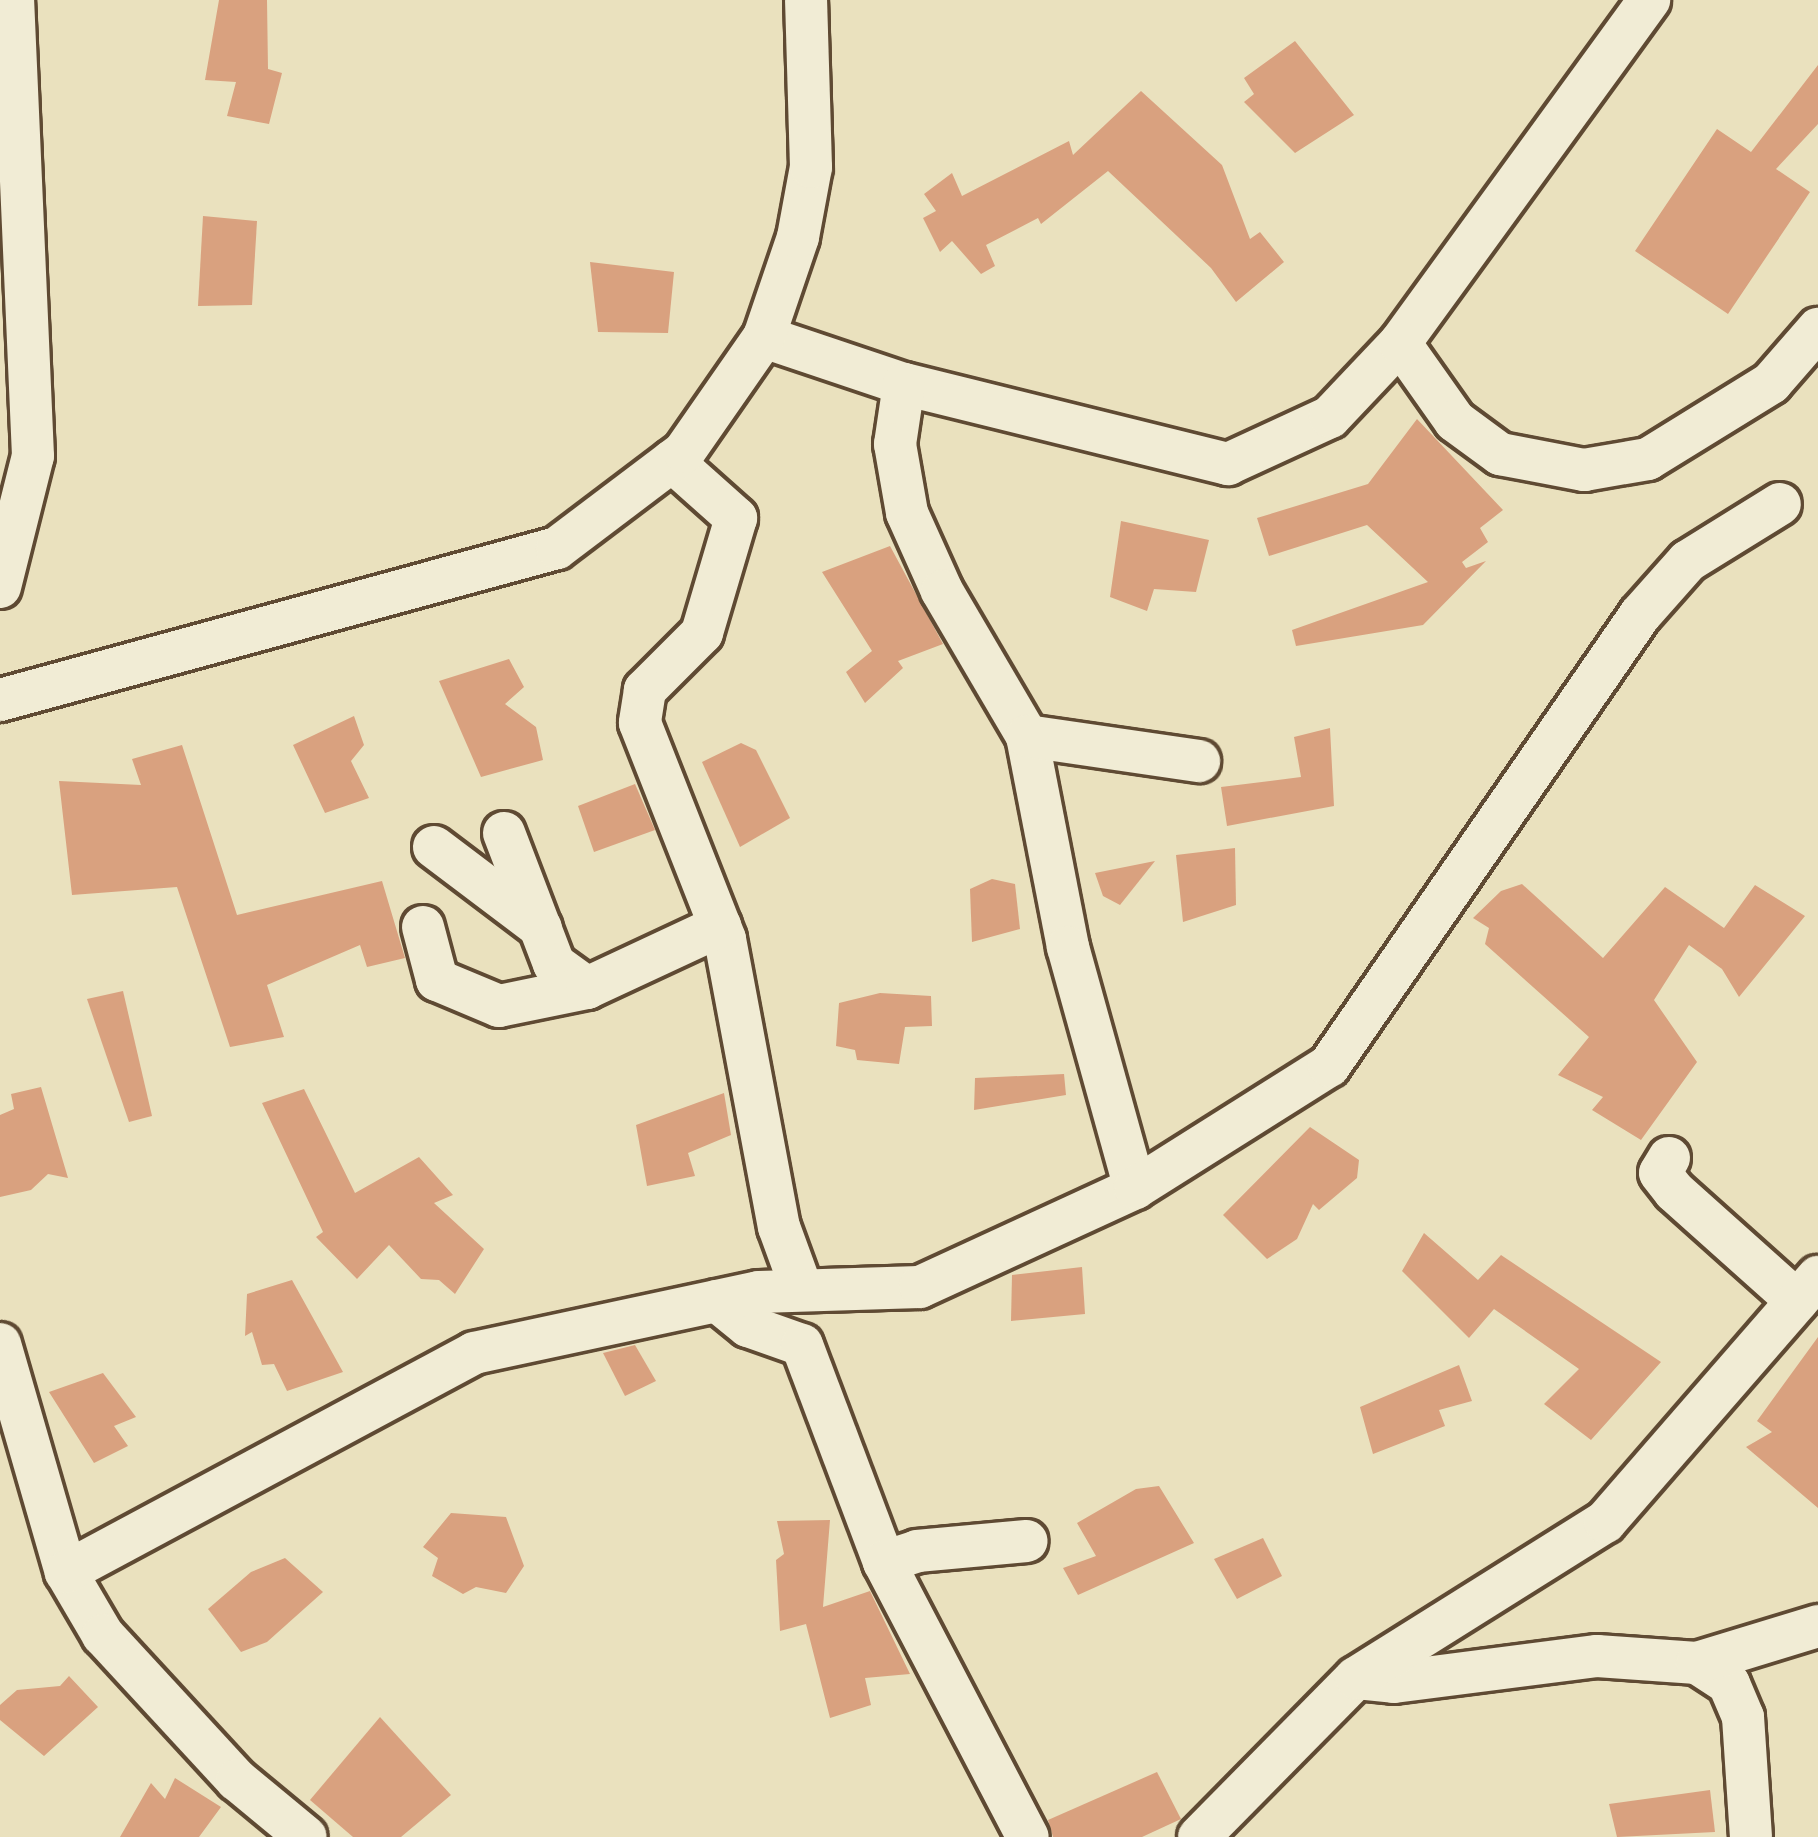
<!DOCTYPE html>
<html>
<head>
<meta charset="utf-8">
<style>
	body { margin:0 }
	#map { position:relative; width:1818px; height:1837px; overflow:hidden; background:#eae1be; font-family:"Old Standard TT",serif }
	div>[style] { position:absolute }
	.building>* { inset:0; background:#d9a17f }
	.roads { filter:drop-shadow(3px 0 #5f4a33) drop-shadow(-3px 0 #5f4a33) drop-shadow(0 3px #5f4a33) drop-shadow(0 -3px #5f4a33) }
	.street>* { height:42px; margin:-21px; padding:0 21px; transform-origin:21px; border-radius:21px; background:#f1ecd5 }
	span { translate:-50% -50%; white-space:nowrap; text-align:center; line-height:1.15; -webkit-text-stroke:9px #f1ecd5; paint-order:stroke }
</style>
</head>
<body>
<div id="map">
	<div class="building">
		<i style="clip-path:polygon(219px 0,267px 0,268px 69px,282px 73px,269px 124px,227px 116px,236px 82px,205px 80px)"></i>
		<i style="clip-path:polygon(1295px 41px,1354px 115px,1295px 153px,1244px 102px,1254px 94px,1244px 78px)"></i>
		<i style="clip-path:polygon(1818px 65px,1818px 124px,1776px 169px,1810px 192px,1728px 314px,1635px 251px,1717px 129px,1751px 152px)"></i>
		<i style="clip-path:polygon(1141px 91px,1222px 165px,1250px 239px,1260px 232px,1284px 262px,1236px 302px,1211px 268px,1108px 171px,1041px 224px,1038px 218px,986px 245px,995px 266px,981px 274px,952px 241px,940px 252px,923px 218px,936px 211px,924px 194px,952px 173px,962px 196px,1069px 141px,1073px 155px)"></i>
		<i style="clip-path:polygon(203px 216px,257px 221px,252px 305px,198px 306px)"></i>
		<i style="clip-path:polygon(590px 262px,674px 272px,668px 333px,598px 332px)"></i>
		<i style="clip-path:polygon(1417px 419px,1503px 510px,1480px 528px,1488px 542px,1462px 562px,1466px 568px,1486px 561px,1423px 625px,1296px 646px,1292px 630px,1428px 582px,1367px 525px,1269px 556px,1257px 518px,1368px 484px)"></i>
		<i style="clip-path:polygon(1121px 521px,1209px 540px,1196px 592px,1154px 589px,1147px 611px,1110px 597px)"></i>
		<i style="clip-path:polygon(890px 546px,943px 644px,898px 661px,903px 668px,865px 703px,846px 672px,872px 651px,822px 572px)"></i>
		<i style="clip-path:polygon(509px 659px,524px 687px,505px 704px,536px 727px,543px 760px,481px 777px,439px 681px)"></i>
		<i style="clip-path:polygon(354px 716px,364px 745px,351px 761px,369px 798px,325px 813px,293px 745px)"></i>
		<i style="clip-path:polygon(1330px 728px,1334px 806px,1227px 826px,1221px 787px,1301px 777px,1294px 737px)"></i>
		<i style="clip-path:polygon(741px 743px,756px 750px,790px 818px,740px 847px,702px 762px)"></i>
		<i style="clip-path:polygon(182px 745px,237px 915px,382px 881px,405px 958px,367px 967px,360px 945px,267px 985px,284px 1037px,230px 1047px,177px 887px,72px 895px,59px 781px,141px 785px,132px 759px)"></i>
		<i style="clip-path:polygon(635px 784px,655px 830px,594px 852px,578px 806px)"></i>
		<i style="clip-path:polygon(1235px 848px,1236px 905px,1183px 922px,1176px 855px)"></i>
		<i style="clip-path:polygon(1155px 861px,1120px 905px,1103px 896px,1095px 873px)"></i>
		<i style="clip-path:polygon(992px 879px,1015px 884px,1020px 929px,972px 942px,970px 889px)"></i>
		<i style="clip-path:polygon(1522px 884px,1603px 958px,1665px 887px,1724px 928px,1755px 885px,1805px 916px,1739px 997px,1722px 969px,1689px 945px,1654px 1000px,1697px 1062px,1641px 1140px,1592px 1110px,1603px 1097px,1558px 1075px,1589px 1037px,1485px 944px,1489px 928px,1473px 918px,1501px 891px)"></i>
		<i style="clip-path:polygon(123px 991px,152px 1116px,129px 1122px,87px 999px)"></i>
		<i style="clip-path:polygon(880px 993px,931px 996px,932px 1026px,905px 1027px,899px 1064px,857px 1060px,855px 1050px,836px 1046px,839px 1003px)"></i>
		<i style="clip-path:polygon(1064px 1074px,1066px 1095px,974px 1110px,975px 1078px)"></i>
		<i style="clip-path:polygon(41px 1087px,68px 1178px,48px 1174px,31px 1190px,0 1197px,0 1115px,14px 1109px,11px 1094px)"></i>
		<i style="clip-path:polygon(304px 1089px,355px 1193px,419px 1157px,453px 1195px,434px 1203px,484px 1249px,455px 1294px,439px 1280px,421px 1279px,389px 1245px,357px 1279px,316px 1237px,323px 1232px,262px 1103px)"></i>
		<i style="clip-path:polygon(724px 1093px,731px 1135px,688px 1153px,695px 1176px,647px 1186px,636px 1125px)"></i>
		<i style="clip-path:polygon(1310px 1127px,1359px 1160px,1357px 1178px,1319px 1210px,1313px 1204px,1297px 1239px,1267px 1259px,1223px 1215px)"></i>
		<i style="clip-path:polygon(1424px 1233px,1478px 1280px,1501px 1255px,1661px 1362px,1591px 1440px,1544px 1404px,1579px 1369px,1494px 1309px,1469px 1338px,1402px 1271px)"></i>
		<i style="clip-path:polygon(1082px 1267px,1085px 1314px,1011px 1321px,1012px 1275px)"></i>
		<i style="clip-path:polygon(292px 1280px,343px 1372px,287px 1391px,274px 1364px,262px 1365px,252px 1332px,245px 1336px,247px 1294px)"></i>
		<i style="clip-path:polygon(1818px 1337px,1818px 1508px,1746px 1447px,1772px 1432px,1757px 1421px)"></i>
		<i style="clip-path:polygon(635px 1345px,656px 1381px,625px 1396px,603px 1353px)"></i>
		<i style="clip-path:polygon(1459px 1365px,1472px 1401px,1439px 1410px,1445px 1426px,1373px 1454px,1360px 1407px)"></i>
		<i style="clip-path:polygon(103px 1373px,136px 1417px,114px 1426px,128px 1446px,94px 1463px,49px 1392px)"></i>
		<i style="clip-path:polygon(1159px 1486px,1194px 1543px,1078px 1595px,1063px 1568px,1096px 1556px,1077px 1523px,1136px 1489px)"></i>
		<i style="clip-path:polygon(451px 1513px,506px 1517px,524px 1566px,506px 1593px,476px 1587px,463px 1594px,432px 1576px,438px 1558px,423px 1547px)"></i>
		<i style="clip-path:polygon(830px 1520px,823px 1607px,870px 1591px,910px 1674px,865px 1678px,871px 1705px,830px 1718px,806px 1624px,780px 1631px,776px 1560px,784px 1554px,777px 1521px)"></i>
		<i style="clip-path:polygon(1263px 1538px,1282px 1576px,1237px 1599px,1214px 1559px)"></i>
		<i style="clip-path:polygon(285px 1558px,323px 1592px,267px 1642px,241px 1652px,208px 1609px,251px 1572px)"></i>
		<i style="clip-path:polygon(69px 1676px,98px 1707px,44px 1756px,0 1720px,0 1705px,17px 1690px,60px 1686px)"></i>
		<i style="clip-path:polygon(380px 1717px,451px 1795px,401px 1837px,353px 1837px,310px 1800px)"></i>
		<i style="clip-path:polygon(1157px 1772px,1181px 1819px,1142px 1837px,1053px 1837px,1048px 1820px)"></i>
		<i style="clip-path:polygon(175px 1778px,221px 1807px,199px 1837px,120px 1837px,151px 1783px,165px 1799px)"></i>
		<i style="clip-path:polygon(1710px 1790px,1715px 1832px,1617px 1837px,1609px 1804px)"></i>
	</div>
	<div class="roads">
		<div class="street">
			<i style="left:764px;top:337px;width:148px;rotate:18.6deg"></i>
			<i style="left:904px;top:384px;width:334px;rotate:13.9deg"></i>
			<i style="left:1228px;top:464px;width:112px;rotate:-24.7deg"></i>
			<i style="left:1330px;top:417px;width:102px;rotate:-46.6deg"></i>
			<i style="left:1400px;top:343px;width:424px;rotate:-54deg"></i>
			<i style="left:1400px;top:343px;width:95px;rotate:54.8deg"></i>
			<i style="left:1455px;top:421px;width:56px;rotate:36.3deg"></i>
			<i style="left:1500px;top:454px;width:86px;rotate:10.8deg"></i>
			<i style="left:1584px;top:470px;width:65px;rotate:-9.8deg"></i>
			<i style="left:1648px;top:459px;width:145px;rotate:-31.7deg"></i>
			<i style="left:1771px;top:383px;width:72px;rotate:-49deg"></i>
			<i style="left:904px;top:384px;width:61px;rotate:98.5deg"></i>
			<i style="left:895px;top:444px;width:70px;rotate:80.1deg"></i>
			<i style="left:907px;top:513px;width:85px;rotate:65.8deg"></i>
			<i style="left:942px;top:591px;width:168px;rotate:59.6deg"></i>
			<i style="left:1027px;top:736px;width:215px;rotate:79deg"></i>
			<i style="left:1068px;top:947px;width:250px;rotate:74.5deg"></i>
			<i style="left:672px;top:461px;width:86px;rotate:41.7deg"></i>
			<i style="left:736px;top:518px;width:120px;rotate:106.5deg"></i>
			<i style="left:702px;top:633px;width:81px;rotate:135deg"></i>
			<i style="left:645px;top:690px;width:33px;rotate:99deg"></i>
			<i style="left:640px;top:723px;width:232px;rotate:68.5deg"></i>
			<i style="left:725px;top:939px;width:293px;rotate:79.4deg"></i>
			<i style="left:779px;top:1227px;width:67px;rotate:69.9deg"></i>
			<i style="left:0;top:587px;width:135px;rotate:-75.9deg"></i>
			<i style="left:33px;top:456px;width:456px;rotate:-92.5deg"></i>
			<i style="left:0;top:700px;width:577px;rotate:-15.26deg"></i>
			<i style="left:557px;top:548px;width:159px;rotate:-37.1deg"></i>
			<i style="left:684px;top:452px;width:140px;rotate:-55.2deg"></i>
			<i style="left:764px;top:337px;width:106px;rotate:-71.2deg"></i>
			<i style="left:798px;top:237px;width:71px;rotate:-79.5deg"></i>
			<i style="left:811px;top:167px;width:167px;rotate:-91.7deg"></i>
			<i style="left:1027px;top:736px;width:174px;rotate:8.3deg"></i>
			<i style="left:504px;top:833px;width:140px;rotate:69.1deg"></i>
			<i style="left:554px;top:964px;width:41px;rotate:36deg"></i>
			<i style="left:434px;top:847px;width:134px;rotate:37.1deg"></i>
			<i style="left:423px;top:927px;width:55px;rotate:75.2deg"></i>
			<i style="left:437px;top:980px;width:67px;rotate:22.8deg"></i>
			<i style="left:499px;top:1006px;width:90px;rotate:-11.6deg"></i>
			<i style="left:587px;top:988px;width:147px;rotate:-25deg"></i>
			<i style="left:1669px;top:1158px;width:17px;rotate:121deg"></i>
			<i style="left:1660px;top:1173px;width:23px;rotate:52deg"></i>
			<i style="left:1674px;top:1191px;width:165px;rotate:41.8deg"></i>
			<i style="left:717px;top:1301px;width:40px;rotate:39deg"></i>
			<i style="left:748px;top:1326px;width:57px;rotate:19.4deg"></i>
			<i style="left:802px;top:1345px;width:232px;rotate:69.3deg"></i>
			<i style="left:884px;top:1562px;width:310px;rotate:62.4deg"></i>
			<i style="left:0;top:1344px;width:237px;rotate:73.9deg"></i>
			<i style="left:66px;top:1572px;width:73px;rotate:59.6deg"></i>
			<i style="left:103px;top:1635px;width:197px;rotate:47.3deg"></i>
			<i style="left:237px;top:1780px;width:89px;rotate:39.6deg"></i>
			<i style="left:884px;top:1562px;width:35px;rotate:-18deg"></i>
			<i style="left:917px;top:1551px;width:110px;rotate:-5.2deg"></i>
			<i style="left:66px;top:1572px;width:463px;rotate:-28.2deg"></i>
			<i style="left:474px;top:1353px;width:291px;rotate:-12.1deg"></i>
			<i style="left:759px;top:1292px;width:161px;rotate:-1.8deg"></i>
			<i style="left:920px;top:1287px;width:237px;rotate:-24.7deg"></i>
			<i style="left:1135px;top:1188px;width:229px;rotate:-32.2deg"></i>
			<i style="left:1329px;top:1066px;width:548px;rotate:-55.41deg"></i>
			<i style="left:1640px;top:615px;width:72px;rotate:-48.4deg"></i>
			<i style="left:1688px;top:561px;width:108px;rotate:-31.8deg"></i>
			<i style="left:1697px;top:1663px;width:38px;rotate:33deg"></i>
			<i style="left:1729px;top:1684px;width:36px;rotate:67deg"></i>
			<i style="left:1743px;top:1717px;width:120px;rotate:86.2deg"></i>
			<i style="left:1357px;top:1678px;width:37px;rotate:6deg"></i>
			<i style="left:1394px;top:1682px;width:205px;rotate:-7.3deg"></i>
			<i style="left:1597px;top:1656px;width:100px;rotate:4deg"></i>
			<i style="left:1697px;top:1663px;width:127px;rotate:-17deg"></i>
			<i style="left:1199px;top:1837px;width:223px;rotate:-45.4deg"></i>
			<i style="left:1356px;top:1678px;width:294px;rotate:-32.1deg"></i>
			<i style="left:1605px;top:1522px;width:325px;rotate:-49deg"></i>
		</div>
	</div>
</div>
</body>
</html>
